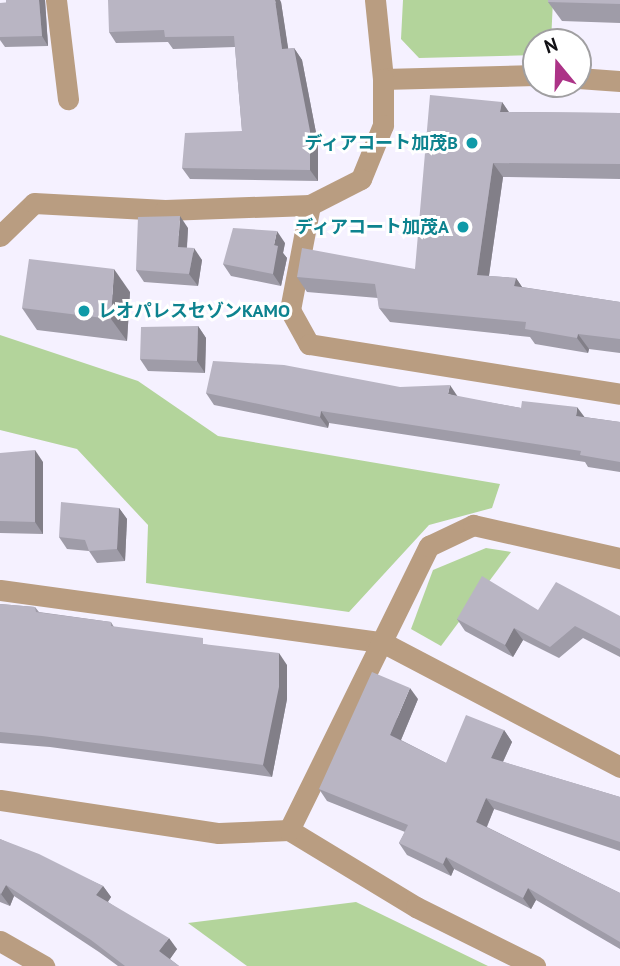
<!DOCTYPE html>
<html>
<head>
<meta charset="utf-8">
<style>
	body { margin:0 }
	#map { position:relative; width:620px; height:966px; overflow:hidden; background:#f5f1ff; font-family:"PT Sans","Noto Sans JP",sans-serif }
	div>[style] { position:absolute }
	.green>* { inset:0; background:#b3d49b }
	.minor>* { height:21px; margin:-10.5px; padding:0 10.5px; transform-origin:10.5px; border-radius:10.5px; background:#b99d81 }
	.wall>* { inset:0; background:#9f9ca8 }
	.shaded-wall>* { inset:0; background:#827f88 }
	.building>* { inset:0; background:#b9b5c3 }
	.dots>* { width:19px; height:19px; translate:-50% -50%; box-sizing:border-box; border:4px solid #fff; border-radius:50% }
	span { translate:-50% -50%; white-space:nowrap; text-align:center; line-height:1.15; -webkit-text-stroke:6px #fff; paint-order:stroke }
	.culture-label { font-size:18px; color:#0d838f; font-weight:700 }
	.right { translate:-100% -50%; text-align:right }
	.left { translate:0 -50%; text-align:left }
	.north { position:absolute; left:522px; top:28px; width:70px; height:70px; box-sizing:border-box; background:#fff; border:2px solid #a09fa1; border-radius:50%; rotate:341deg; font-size:19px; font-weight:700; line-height:28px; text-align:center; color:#111014 }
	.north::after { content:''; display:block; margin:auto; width:24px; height:32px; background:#ac3387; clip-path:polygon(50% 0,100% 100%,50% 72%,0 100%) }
</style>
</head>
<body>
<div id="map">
	<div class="green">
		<i style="clip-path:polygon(403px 0,553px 0,551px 42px,536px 42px,536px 55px,419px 58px,401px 39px)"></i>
		<i style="clip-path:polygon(0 335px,138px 381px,218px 436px,500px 484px,492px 508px,429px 525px,349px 612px,146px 583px,148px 525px,77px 449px,0 430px)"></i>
		<i style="clip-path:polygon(486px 548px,511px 552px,441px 646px,411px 629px,433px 570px)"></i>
		<i style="clip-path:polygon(356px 902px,488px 966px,247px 966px,188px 923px)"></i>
	</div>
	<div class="minor">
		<i style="left:56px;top:0;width:100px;rotate:83.1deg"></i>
		<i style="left:375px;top:0;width:79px;rotate:84.2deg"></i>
		<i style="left:383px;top:79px;width:153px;rotate:-1.5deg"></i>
		<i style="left:578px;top:78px;width:42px;rotate:4.1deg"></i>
		<i style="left:383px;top:79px;width:46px;rotate:90deg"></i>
		<i style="left:383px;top:125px;width:58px;rotate:112.2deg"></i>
		<i style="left:361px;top:179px;width:57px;rotate:153deg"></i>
		<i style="left:310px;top:205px;width:107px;rotate:100.8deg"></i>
		<i style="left:290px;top:310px;width:39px;rotate:61deg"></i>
		<i style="left:309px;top:344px;width:315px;rotate:9.1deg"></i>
		<i style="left:0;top:236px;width:47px;rotate:-44.1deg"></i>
		<i style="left:34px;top:203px;width:131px;rotate:3.1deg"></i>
		<i style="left:165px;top:210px;width:145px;rotate:-2deg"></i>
		<i style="left:0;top:590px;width:386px;rotate:7.8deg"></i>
		<i style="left:382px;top:642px;width:269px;rotate:27.7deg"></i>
		<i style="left:0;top:800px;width:221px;rotate:8.6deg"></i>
		<i style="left:219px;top:833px;width:70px;rotate:-2.5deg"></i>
		<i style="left:289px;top:830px;width:149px;rotate:31.2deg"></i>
		<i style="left:416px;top:907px;width:133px;rotate:26.4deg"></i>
		<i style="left:289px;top:830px;width:317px;rotate:-63.8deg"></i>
		<i style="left:429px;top:546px;width:49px;rotate:-25.5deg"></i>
		<i style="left:473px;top:525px;width:151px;rotate:12.7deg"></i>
		<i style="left:0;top:941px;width:51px;rotate:29.6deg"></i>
	</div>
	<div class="wall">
		<i style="clip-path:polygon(45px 0,48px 46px,5px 47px,0 40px,0 3px)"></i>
		<i style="clip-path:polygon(620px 0,620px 23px,562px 21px,548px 2px)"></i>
		<i style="clip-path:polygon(281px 2px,288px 49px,294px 48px,302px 60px,318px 143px,318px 181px,190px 179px,182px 168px,242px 131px,235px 47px,173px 49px,168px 42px,116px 43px,109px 32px)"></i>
		<i style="clip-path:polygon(502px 102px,509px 112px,620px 113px,620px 179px,503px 177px,489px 276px,516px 278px,522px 287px,620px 302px,620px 353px,589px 349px,588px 353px,535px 344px,530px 337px,390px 322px,379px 308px,378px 298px,307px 292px,297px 277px,415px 269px)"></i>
		<i style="clip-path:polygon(188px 228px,187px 248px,202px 260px,198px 286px,144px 282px,136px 270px)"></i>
		<i style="clip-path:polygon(285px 243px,283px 253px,287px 258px,281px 286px,231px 276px,223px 264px)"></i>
		<i style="clip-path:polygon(130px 292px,127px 341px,37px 330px,22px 308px)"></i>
		<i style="clip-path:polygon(198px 326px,206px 338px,205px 373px,148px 371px,140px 359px)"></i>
		<i style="clip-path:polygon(400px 387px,521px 408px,620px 422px,620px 472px,588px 467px,585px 462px,329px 423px,328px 428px,214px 405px,206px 393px)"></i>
		<i style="clip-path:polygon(0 453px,43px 462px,43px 534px,0 533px)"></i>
		<i style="clip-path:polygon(119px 508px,127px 519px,125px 561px,97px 563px,89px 551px,67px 549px,59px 537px)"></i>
		<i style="clip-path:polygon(0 604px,35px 607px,39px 612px,111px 622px,114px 627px,208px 645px,287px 665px,287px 699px,272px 777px,50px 747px,0 743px)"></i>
		<i style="clip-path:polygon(538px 610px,620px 616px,620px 657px,583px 638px,559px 658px,523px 640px,513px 657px,465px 631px,457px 619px)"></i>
		<i style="clip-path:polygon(418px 699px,401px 740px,446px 763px,504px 730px,512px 742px,503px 762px,620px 797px,620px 851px,494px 809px,487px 827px,620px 893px,620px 949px,536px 900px,531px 909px,454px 869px,451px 876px,407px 855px,399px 843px,405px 832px,327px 801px,319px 789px)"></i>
		<i style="clip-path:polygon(0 839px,103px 886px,111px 897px,108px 902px,177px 949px,170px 959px,179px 966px,118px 966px,99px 952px,14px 896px,10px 906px,0 902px)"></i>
	</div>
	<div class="shaded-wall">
		<i style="clip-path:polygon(39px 0,45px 0,48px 46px,42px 36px)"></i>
		<i style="clip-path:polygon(275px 0,280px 0,281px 2px,290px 60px,282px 49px)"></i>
		<i style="clip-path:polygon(294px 48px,302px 60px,318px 143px,318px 181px,310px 170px)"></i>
		<i style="clip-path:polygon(502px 102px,512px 117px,500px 112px)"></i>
		<i style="clip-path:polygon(493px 163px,503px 177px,487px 289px,477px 275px)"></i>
		<i style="clip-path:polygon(180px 216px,188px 228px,186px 259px,178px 247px)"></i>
		<i style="clip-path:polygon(277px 231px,285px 243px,283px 253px,287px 258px,281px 286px,273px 274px,274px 245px)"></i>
		<i style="clip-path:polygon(194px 248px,202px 260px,198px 286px,189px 274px)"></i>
		<i style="clip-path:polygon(114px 269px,130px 292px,127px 341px,111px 319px)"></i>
		<i style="clip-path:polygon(516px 278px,526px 293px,514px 286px)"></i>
		<i style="clip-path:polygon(198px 326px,206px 338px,205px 373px,197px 361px)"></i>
		<i style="clip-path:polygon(578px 334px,589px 349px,588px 353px,577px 338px)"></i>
		<i style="clip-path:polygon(450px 385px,458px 397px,448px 394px)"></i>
		<i style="clip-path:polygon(577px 407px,586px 419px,576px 416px)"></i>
		<i style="clip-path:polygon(321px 411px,329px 423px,328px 428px,320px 417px)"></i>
		<i style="clip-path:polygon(35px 450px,43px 462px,43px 534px,35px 522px)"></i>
		<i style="clip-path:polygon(119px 508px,127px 519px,125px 561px,117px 549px)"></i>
		<i style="clip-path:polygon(514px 628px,523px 640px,513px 657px,505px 645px)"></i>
		<i style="clip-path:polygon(279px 653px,287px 665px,287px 699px,272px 777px,263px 765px)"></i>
		<i style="clip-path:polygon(410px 688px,418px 699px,398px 747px,390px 735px)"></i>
		<i style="clip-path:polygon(504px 730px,512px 742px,499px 770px,491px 758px)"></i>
		<i style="clip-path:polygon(486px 798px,494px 809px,484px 833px,476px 822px)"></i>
		<i style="clip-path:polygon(446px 857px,454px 869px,451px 876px,443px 864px)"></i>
		<i style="clip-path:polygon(6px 885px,14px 896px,10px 906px,1px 894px)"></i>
		<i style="clip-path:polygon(103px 886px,111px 897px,104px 907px,96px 895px)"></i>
		<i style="clip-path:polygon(528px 888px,536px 900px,531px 909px,523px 898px)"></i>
		<i style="clip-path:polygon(169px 938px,177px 949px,167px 963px,159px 951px)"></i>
	</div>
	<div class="building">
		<i style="clip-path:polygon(6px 0,39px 0,42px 36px,0 37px,0 3px,6px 3px)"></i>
		<i style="clip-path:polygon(108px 0,275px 0,282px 49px,294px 48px,310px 131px,310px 170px,182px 168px,185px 133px,242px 131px,234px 36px,165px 37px,164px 30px,109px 32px)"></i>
		<i style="clip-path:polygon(548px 0,620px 0,620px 4px,548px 2px)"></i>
		<i style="clip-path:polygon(430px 95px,502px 102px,500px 112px,620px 113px,620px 164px,493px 163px,477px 275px,516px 278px,514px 286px,620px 302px,620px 339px,578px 334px,577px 338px,525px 329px,526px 322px,379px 308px,375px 284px,297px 277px,302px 248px,415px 269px)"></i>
		<i style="clip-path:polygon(180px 216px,178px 247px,194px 248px,189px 274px,136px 270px,138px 217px)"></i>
		<i style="clip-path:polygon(233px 228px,277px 231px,274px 245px,278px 246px,273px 274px,223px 264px)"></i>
		<i style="clip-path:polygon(29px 259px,114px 269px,111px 319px,22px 308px)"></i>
		<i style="clip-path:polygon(198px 326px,197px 361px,140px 359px,141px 327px)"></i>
		<i style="clip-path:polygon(213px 361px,284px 365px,400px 387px,450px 385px,448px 394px,521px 408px,522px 401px,577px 407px,576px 416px,620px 422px,620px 462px,580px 455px,581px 451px,321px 411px,320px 417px,206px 393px)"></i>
		<i style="clip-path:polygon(35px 450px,35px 522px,0 521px,0 453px)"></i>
		<i style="clip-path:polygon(61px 502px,119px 508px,117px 549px,89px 551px,85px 540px,59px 537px)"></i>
		<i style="clip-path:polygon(482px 576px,538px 610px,556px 582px,620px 616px,620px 649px,575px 626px,550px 647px,514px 628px,505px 645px,457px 619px)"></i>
		<i style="clip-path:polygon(0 604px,35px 607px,36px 612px,111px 622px,111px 626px,203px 638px,203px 644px,279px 653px,279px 687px,263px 765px,42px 736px,0 732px)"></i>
		<i style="clip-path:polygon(372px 672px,410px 688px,390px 735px,446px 763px,466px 715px,504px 730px,491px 758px,620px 797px,620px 842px,486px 798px,476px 822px,620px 893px,620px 942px,528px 888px,523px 898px,446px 857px,443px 864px,399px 843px,408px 825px,319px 789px)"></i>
		<i style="clip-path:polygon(0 839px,39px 854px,103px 886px,96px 895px,169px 938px,159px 951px,179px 966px,125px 966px,91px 940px,6px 885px,1px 894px,0 893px)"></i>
	</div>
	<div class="dots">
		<i style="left:472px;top:143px;background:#0f9aa8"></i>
		<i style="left:463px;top:227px;background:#0f9aa8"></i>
		<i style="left:84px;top:311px;background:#0f9aa8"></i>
	</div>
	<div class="culture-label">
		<span class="right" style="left:458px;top:143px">ディアコート加茂B</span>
		<span class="right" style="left:449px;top:227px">ディアコート加茂A</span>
		<span class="left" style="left:98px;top:311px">レオパレスセゾンKAMO</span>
	</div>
	<div class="north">N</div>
</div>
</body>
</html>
